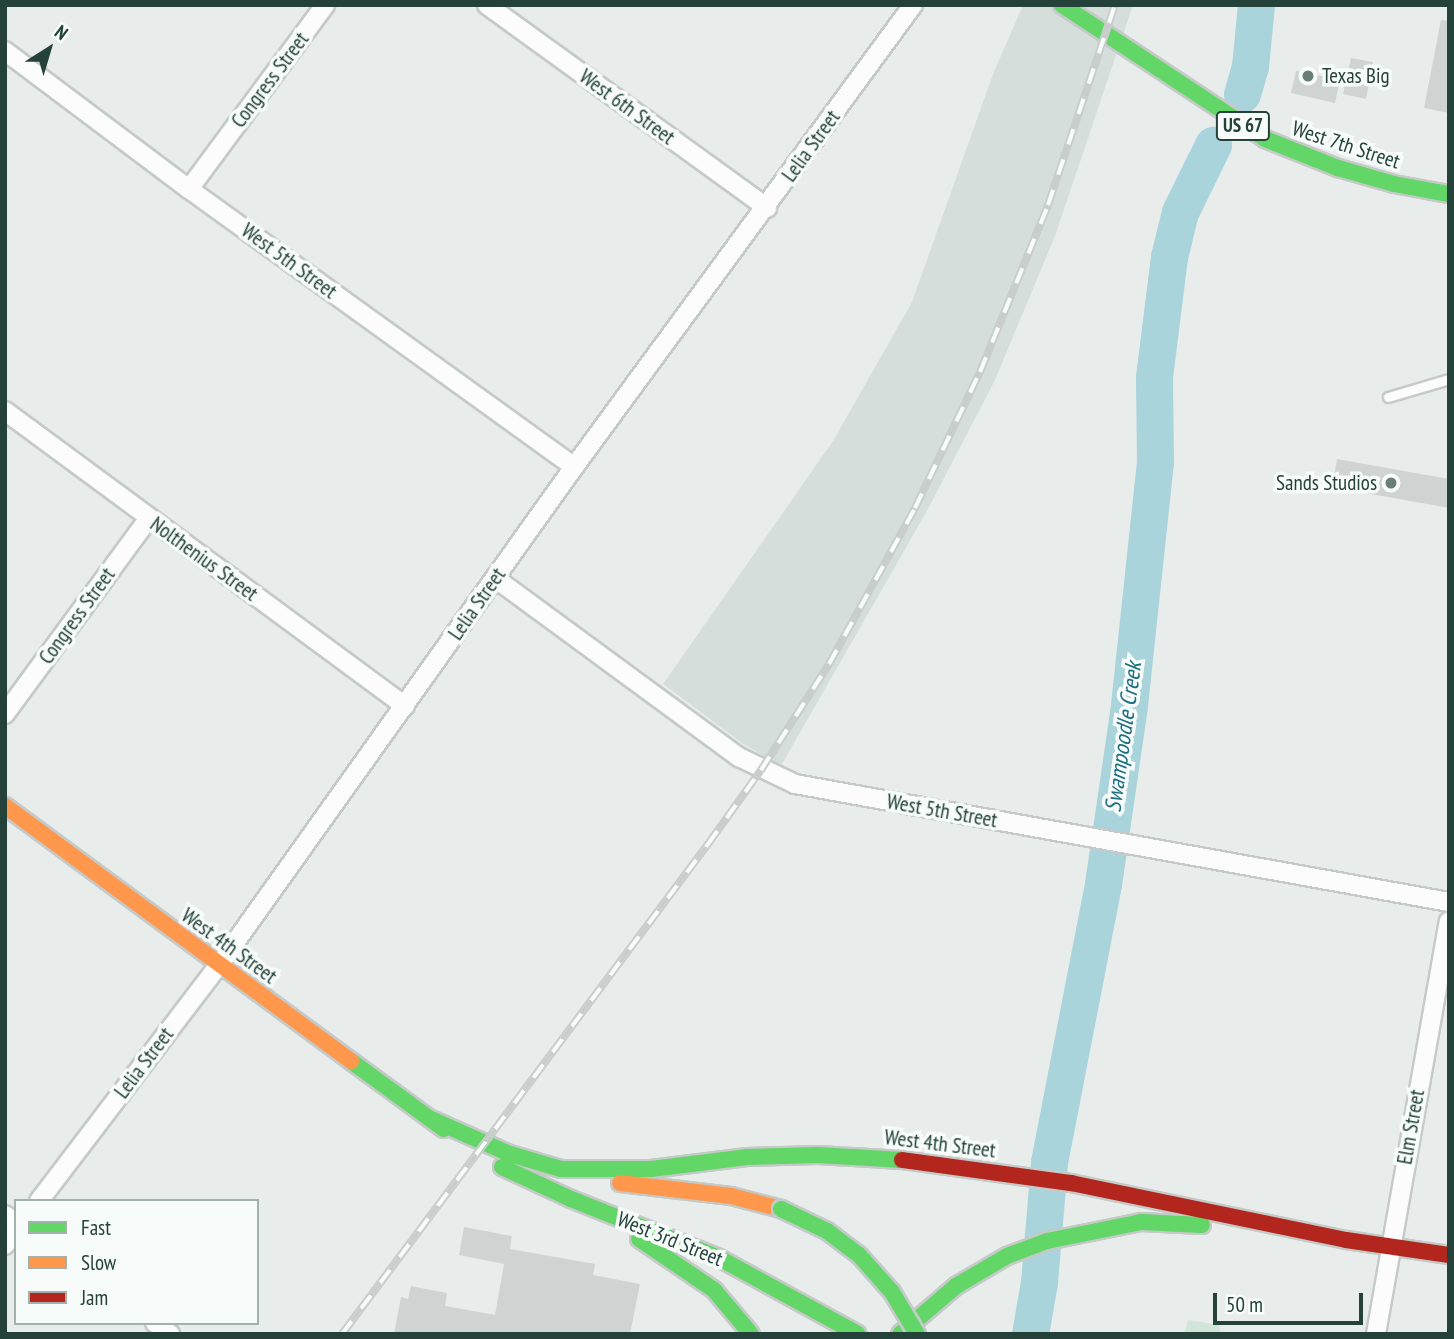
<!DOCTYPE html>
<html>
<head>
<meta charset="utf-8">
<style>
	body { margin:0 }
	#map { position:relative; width:1454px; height:1339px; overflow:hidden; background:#e8edeb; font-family:"PT Sans Narrow",sans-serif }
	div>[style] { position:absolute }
	.built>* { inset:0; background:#d6dedb }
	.green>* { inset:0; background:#d1e6d8 }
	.river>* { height:37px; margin:-18.5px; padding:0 18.5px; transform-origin:18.5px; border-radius:18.5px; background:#a9d4db }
	.building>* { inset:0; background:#cfd4d2 }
	.roads { filter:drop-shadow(2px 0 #c5cac8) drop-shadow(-2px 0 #c5cac8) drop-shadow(0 2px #c5cac8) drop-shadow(0 -2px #c5cac8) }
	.lane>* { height:9px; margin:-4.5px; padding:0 4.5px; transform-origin:4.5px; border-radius:4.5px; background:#fcfcfc }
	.street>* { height:18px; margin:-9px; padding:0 9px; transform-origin:9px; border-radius:9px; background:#fcfcfc }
	.fast>* { height:16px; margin:-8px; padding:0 8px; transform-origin:8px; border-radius:8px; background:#63d668 }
	.slow>* { height:16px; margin:-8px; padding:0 8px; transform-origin:8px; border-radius:8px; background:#ff974d }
	.jam>* { height:16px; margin:-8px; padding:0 8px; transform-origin:8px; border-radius:8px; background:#b3261e }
	.rail>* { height:8px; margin-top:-4px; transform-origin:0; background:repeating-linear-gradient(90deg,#f7fbf9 0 16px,#c9cdcc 0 32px); box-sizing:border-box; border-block:2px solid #c9cdcc }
	.bridges { filter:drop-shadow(2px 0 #c3cbc8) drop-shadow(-2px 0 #c3cbc8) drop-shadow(0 2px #c3cbc8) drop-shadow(0 -2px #c3cbc8) }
	.fast-bridge>* { height:16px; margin:-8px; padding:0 8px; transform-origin:8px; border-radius:8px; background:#63d668 }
	.dots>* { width:19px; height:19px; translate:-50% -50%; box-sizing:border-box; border:4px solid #f7fbf9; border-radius:50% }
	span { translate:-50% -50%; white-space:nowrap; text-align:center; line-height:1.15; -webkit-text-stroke:7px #f7fbf9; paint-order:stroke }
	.shield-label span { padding:2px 5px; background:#f7fbf9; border:2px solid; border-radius:5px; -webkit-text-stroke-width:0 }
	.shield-label { font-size:19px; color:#24423a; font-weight:700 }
	.poi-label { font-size:21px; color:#24423a }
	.left { translate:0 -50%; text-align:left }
	.right { translate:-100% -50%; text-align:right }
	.street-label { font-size:21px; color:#24423a }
	.water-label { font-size:23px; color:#1c6f80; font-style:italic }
	.frame { position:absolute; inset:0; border:7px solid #24423a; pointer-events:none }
	.legend { position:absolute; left:14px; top:1199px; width:245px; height:126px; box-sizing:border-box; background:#f7fbf9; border:2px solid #a3b1ad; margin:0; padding:9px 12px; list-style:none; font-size:21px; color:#24423a }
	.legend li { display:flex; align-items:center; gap:14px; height:35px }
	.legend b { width:35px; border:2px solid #a3b1ad }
	.north { position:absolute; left:14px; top:14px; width:70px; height:70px; -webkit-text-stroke:5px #f7fbf9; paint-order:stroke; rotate:37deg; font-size:19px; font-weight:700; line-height:28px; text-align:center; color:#24423a }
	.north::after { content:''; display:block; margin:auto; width:24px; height:32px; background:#24423a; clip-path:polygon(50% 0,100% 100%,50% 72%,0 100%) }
	.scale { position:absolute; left:1213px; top:1293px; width:150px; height:32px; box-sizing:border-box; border:4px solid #24423a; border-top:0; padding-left:9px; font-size:21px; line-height:24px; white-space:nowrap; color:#24423a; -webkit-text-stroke:5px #f7fbf9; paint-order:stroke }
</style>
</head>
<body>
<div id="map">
	<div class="built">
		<i style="clip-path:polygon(1023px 5px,1133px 5px,1055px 236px,995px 380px,928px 509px,782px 764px,774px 762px,742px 743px,663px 684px,833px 441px,912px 302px,993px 74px)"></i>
	</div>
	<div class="green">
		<i style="clip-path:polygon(1188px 1320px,1219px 1325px,1221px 1334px,1184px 1334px)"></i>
	</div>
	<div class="river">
		<i style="left:1242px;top:94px;width:29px;rotate:-74deg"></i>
		<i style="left:1250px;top:66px;width:61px;rotate:-84.4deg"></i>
		<i style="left:1030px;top:1334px;width:53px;rotate:-80.2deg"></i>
		<i style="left:1039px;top:1282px;width:120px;rotate:-85.2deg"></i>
		<i style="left:1049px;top:1162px;width:283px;rotate:-79deg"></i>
		<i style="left:1103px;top:884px;width:181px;rotate:-81.7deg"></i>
		<i style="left:1129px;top:705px;width:245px;rotate:-83.9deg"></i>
		<i style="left:1155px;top:461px;width:84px;rotate:-90.7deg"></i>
		<i style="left:1154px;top:377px;width:121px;rotate:-82.9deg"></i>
		<i style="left:1169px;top:257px;width:46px;rotate:-76.3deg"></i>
		<i style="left:1180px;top:212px;width:75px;rotate:-63.8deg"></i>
	</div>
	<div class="building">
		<i style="clip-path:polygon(1441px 20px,1449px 21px,1449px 113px,1424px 108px)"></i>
		<i style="clip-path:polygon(1351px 58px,1373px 62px,1366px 99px,1343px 94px)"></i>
		<i style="clip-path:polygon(1296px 71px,1340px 80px,1335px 103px,1291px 93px)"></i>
		<i style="clip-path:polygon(1337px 459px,1449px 479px,1449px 508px,1332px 487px)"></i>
		<i style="clip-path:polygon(464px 1227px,512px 1236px,510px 1249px,595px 1264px,593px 1275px,640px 1284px,630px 1334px,394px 1334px,401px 1297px,408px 1299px,411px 1286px,447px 1293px,445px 1306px,495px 1315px,504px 1264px,459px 1255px)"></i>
	</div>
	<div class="roads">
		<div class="lane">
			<i style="left:1388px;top:397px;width:64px;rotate:-16.4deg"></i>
		</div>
		<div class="street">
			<i style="left:487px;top:5px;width:346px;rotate:35.9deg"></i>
			<i style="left:5px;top:51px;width:230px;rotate:36.9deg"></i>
			<i style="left:189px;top:189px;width:475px;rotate:35.8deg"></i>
			<i style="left:189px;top:189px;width:229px;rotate:-53.5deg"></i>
			<i style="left:5px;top:411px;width:497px;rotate:36.4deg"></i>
			<i style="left:495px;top:578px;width:303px;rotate:36.3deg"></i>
			<i style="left:739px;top:757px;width:62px;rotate:25.7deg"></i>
			<i style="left:795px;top:784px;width:665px;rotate:10.23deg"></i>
			<i style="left:5px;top:714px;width:243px;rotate:-53.7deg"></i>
			<i style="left:39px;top:1201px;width:297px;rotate:-52.7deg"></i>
			<i style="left:219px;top:965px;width:612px;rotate:-54.52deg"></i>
			<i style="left:574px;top:467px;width:573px;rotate:-53.73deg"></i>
			<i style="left:5px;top:1215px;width:14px;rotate:36deg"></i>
			<i style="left:5px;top:1245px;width:17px;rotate:-50deg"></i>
			<i style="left:155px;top:1323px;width:19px;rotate:36deg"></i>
			<i style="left:1376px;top:1334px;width:419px;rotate:-80deg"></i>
		</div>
		<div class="fast">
			<i style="left:1062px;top:5px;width:243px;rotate:33.4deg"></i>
			<i style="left:1265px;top:139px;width:79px;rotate:21.7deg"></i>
			<i style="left:1338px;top:168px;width:58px;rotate:15.9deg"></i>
			<i style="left:1394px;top:184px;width:56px;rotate:10.3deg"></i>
			<i style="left:351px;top:1061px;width:115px;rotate:36.2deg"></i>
			<i style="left:429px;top:1118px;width:89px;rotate:24deg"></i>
			<i style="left:510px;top:1154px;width:53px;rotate:16.4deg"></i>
			<i style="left:561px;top:1169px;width:90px"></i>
			<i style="left:651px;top:1169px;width:97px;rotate:-7.1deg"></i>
			<i style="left:747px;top:1157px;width:71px;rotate:-1.6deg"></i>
			<i style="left:818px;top:1155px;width:84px;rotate:3.4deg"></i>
			<i style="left:502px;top:1167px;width:76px;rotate:24.9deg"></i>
			<i style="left:571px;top:1199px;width:159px;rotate:21.7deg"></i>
			<i style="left:719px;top:1258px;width:158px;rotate:28.7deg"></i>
			<i style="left:639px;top:1239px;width:91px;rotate:34.2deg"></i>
			<i style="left:714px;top:1290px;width:57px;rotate:49.9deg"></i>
			<i style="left:900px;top:1334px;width:74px;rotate:-40.6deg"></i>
			<i style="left:956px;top:1286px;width:59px;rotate:-30.5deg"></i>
			<i style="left:1007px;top:1256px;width:43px;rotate:-20.6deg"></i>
			<i style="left:1047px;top:1241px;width:96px;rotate:-11.4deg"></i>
			<i style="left:1141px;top:1222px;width:61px;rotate:2.8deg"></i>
		</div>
		<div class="slow">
			<i style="left:5px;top:806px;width:430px;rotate:36.4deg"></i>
			<i style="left:620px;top:1183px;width:112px;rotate:6.7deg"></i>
			<i style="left:731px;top:1196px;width:52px;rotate:14.6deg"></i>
		</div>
		<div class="jam">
			<i style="left:902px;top:1160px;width:171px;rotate:7.8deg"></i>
			<i style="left:1071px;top:1183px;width:281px;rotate:11.7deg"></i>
			<i style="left:1346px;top:1240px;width:104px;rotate:8.3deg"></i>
		</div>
	</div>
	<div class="rail">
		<i style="left:342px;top:1334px;width:612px;rotate:-53.24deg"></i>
		<i style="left:708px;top:844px;width:91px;rotate:-54.4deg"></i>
		<i style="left:761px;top:770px;width:126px;rotate:-57.3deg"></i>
		<i style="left:829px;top:664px;width:178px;rotate:-61.1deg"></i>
		<i style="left:915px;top:508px;width:151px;rotate:-64.5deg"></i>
		<i style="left:980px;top:372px;width:180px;rotate:-67.8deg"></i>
		<i style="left:1048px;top:205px;width:211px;rotate:-71.5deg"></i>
	</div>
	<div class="bridges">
		<div class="fast-bridge">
			<i style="left:781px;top:1209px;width:51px;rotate:25.6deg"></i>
			<i style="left:827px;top:1231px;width:40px;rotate:37deg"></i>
			<i style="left:859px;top:1255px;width:50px;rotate:48.3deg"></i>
			<i style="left:892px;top:1292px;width:49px;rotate:59.2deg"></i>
		</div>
	</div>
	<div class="dots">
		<i style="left:1308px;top:76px;background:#697e78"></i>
		<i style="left:1391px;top:483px;background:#697e78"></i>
	</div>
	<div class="shield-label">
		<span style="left:1243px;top:126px">US 67</span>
	</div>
	<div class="poi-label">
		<span class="left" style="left:1322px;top:76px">Texas Big</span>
		<span class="right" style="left:1377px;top:483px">Sands Studios</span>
	</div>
	<div class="street-label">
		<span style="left:270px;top:80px;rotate:-53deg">Congress Street</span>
		<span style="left:627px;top:107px;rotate:36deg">West 6th Street</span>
		<span style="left:1346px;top:145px;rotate:18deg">West 7th Street</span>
		<span style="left:811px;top:146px;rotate:-54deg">Lelia Street</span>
		<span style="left:289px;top:261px;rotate:36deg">West 5th Street</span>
		<span style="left:204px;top:559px;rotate:36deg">Nolthenius Street</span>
		<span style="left:477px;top:604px;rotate:-55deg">Lelia Street</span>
		<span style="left:77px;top:616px;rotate:-54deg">Congress Street</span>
		<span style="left:942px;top:811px;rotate:10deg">West 5th Street</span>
		<span style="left:229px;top:946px;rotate:36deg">West 4th Street</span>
		<span style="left:144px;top:1063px;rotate:-53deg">Lelia Street</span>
		<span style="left:1411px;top:1127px;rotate:-80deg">Elm Street</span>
		<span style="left:940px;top:1144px;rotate:7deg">West 4th Street</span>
		<span style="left:670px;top:1239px;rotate:22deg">West 3rd Street</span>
	</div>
	<div class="water-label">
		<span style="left:1123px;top:737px;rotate:-82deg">Swampoodle Creek</span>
	</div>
	<div class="frame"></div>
	<ul class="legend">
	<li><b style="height:9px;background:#63d668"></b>Fast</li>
	<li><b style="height:9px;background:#ff974d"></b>Slow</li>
	<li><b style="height:9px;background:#b3261e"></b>Jam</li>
	</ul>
	<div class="north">N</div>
	<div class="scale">50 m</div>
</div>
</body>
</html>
